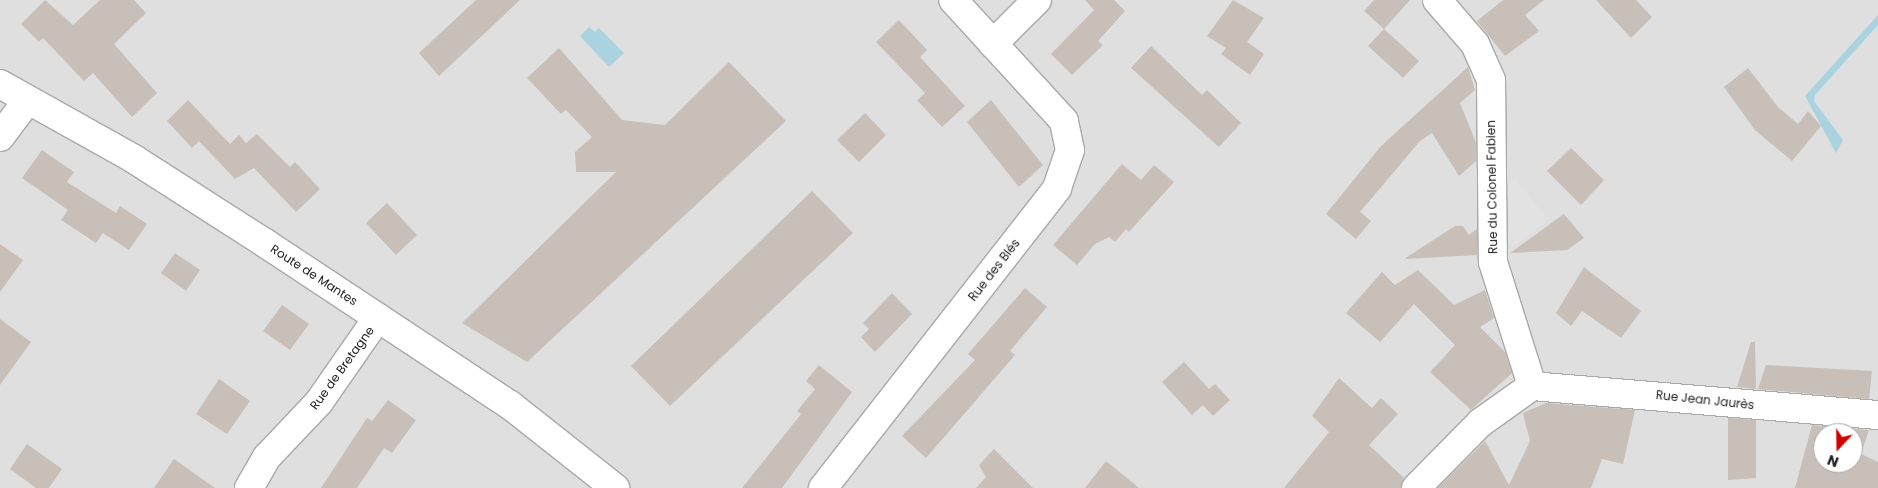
<!DOCTYPE html>
<html>
<head>
<meta charset="utf-8">
<style>
	body { margin:0 }
	#map { position:relative; width:1878px; height:488px; overflow:hidden; background:#f2efe9; font-family:Poppins,sans-serif }
	div>[style] { position:absolute }
	.residential>* { inset:0; background:#e0dfdf }
	.parking>* { inset:0; background:#e2e2e2 }
	.water>* { inset:0; background:#aad3df }
	.building>* { inset:0; background:#c7bfb8 }
	.roads { filter:drop-shadow(1px 0 #a9a9a9) drop-shadow(-1px 0 #a9a9a9) drop-shadow(0 1px #a9a9a9) drop-shadow(0 -1px #a9a9a9) }
	.minor>* { height:28px; margin:-14px; padding:0 14px; transform-origin:14px; border-radius:14px; background:#fff }
	span { translate:-50% -50%; white-space:nowrap; text-align:center; line-height:1.15; -webkit-text-stroke:4px #fff; paint-order:stroke }
	.street-label { font-size:12px; color:#222 }
	.north { position:absolute; left:1813px; top:423px; width:50px; height:50px; box-sizing:border-box; background:#fff; border:1px solid #a7a7a7; border-radius:50%; rotate:201deg; font-size:14px; font-weight:700; line-height:20px; text-align:center; color:#222 }
	.north::after { content:''; display:block; margin:auto; width:18px; height:22px; background:#d40000; clip-path:polygon(50% 0,100% 100%,50% 72%,0 100%) }
</style>
</head>
<body>
<div id="map">
	<div class="residential">
		<i style="clip-path:polygon(evenodd,0 0,1878px 0,1878px 488px,0 488px,0 0,1823px 433px,1853px 433px,1853px 463px,1823px 463px,1823px 433px)"></i>
	</div>
	<div class="parking">
		<i style="clip-path:polygon(1515px 179px,1549px 220px,1512px 247px,1499px 227px,1498px 193px)"></i>
	</div>
	<div class="water">
		<i style="clip-path:polygon(1878px 15px,1878px 25px,1815px 95px,1814px 101px,1843px 140px,1836px 153px,1805px 96px)"></i>
		<i style="clip-path:polygon(589px 27px,595px 32px,599px 28px,624px 53px,609px 67px,580px 36px)"></i>
	</div>
	<div class="building">
		<i style="clip-path:polygon(45px 0,73px 25px,100px 0,134px 0,146px 13px,114px 44px,157px 93px,132px 117px,93px 73px,84px 81px,43px 38px,39px 42px,21px 24px)"></i>
		<i style="clip-path:polygon(476px 0,520px 0,439px 76px,419px 53px)"></i>
		<i style="clip-path:polygon(1085px 0,1114px 0,1125px 11px,1098px 41px,1103px 45px,1072px 75px,1051px 54px,1094px 10px)"></i>
		<i style="clip-path:polygon(1233px 0,1264px 18px,1247px 42px,1264px 54px,1250px 75px,1221px 54px,1226px 48px,1207px 36px)"></i>
		<i style="clip-path:polygon(1374px 0,1410px 0,1384px 29px,1364px 11px)"></i>
		<i style="clip-path:polygon(1503px 0,1544px 0,1525px 15px,1539px 31px,1505px 56px,1477px 21px)"></i>
		<i style="clip-path:polygon(1596px 0,1636px 0,1652px 17px,1631px 38px)"></i>
		<i style="clip-path:polygon(899px 20px,927px 50px,920px 57px,965px 106px,942px 127px,917px 100px,925px 93px,876px 42px)"></i>
		<i style="clip-path:polygon(1384px 29px,1419px 61px,1403px 78px,1368px 46px)"></i>
		<i style="clip-path:polygon(1151px 46px,1202px 95px,1207px 90px,1241px 123px,1219px 147px,1131px 68px)"></i>
		<i style="clip-path:polygon(559px 48px,622px 120px,665px 125px,729px 62px,786px 121px,527px 362px,462px 323px,616px 172px,576px 172px,575px 152px,592px 137px,566px 110px,561px 114px,527px 78px)"></i>
		<i style="clip-path:polygon(1468px 67px,1475px 90px,1460px 103px,1476px 143px,1476px 161px,1459px 176px,1432px 133px,1420px 141px,1360px 212px,1371px 221px,1356px 239px,1326px 214px,1381px 146px)"></i>
		<i style="clip-path:polygon(1748px 68px,1778px 107px,1798px 124px,1808px 111px,1821px 126px,1792px 161px,1755px 130px,1724px 87px)"></i>
		<i style="clip-path:polygon(188px 100px,230px 144px,239px 135px,246px 143px,257px 134px,290px 167px,295px 162px,320px 189px,296px 212px,254px 168px,235px 179px,199px 141px,192px 148px,167px 121px)"></i>
		<i style="clip-path:polygon(991px 100px,1043px 165px,1019px 187px,967px 122px)"></i>
		<i style="clip-path:polygon(865px 113px,886px 135px,859px 162px,837px 140px)"></i>
		<i style="clip-path:polygon(1571px 148px,1604px 180px,1581px 205px,1547px 171px)"></i>
		<i style="clip-path:polygon(42px 150px,74px 172px,67px 182px,116px 213px,120px 206px,147px 224px,129px 250px,103px 233px,96px 243px,61px 220px,68px 210px,22px 178px)"></i>
		<i style="clip-path:polygon(1122px 164px,1141px 180px,1154px 165px,1174px 182px,1129px 232px,1126px 229px,1115px 242px,1109px 237px,1095px 244px,1077px 265px,1053px 245px)"></i>
		<i style="clip-path:polygon(812px 191px,853px 233px,670px 406px,631px 366px)"></i>
		<i style="clip-path:polygon(387px 203px,417px 235px,396px 255px,366px 223px)"></i>
		<i style="clip-path:polygon(1564px 214px,1584px 238px,1567px 250px,1510px 253px)"></i>
		<i style="clip-path:polygon(1455px 226px,1463px 226px,1469px 235px,1477px 229px,1477px 255px,1404px 259px)"></i>
		<i style="clip-path:polygon(0 244px,23px 260px,0 292px)"></i>
		<i style="clip-path:polygon(175px 253px,200px 270px,186px 291px,161px 273px)"></i>
		<i style="clip-path:polygon(1584px 267px,1641px 311px,1621px 338px,1582px 311px,1571px 326px,1556px 313px)"></i>
		<i style="clip-path:polygon(1418px 270px,1454px 305px,1485px 290px,1494px 318px,1480px 327px,1505px 352px,1512px 373px,1471px 410px,1430px 372px,1455px 345px,1414px 304px,1380px 342px,1346px 313px,1382px 272px,1395px 285px)"></i>
		<i style="clip-path:polygon(1025px 288px,1047px 307px,1010px 351px,1015px 355px,926px 458px,902px 436px,975px 360px,968px 354px)"></i>
		<i style="clip-path:polygon(892px 293px,912px 314px,875px 352px,861px 337px,869px 329px,863px 323px)"></i>
		<i style="clip-path:polygon(282px 305px,309px 324px,290px 350px,263px 331px)"></i>
		<i style="clip-path:polygon(0 319px,31px 342px,0 385px)"></i>
		<i style="clip-path:polygon(1751px 342px,1755px 342px,1756px 389px,1737px 387px)"></i>
		<i style="clip-path:polygon(1184px 362px,1209px 389px,1215px 384px,1230px 400px,1213px 416px,1203px 405px,1192px 415px,1162px 382px)"></i>
		<i style="clip-path:polygon(819px 365px,852px 392px,782px 488px,742px 488px,801px 414px,797px 411px,815px 389px,806px 381px)"></i>
		<i style="clip-path:polygon(1766px 365px,1872px 371px,1869px 399px,1758px 389px)"></i>
		<i style="clip-path:polygon(1339px 378px,1372px 408px,1381px 398px,1398px 414px,1369px 445px,1404px 478px,1401px 488px,1284px 488px,1329px 432px,1312px 416px)"></i>
		<i style="clip-path:polygon(219px 379px,250px 401px,227px 434px,196px 414px)"></i>
		<i style="clip-path:polygon(388px 400px,416px 420px,392px 453px,384px 448px,357px 488px,321px 488px,367px 418px,372px 421px)"></i>
		<i style="clip-path:polygon(1546px 403px,1635px 410px,1623px 464px,1602px 459px,1591px 488px,1438px 488px,1485px 441px,1509px 485px,1530px 441px,1523px 413px)"></i>
		<i style="clip-path:polygon(1728px 418px,1756px 420px,1756px 478px,1728px 480px)"></i>
		<i style="clip-path:polygon(evenodd,1812px 425px,1869px 430px,1861px 454px,1878px 462px,1878px 488px,1795px 488px,1812px 425px,1823px 433px,1853px 433px,1853px 463px,1823px 463px,1823px 433px)"></i>
		<i style="clip-path:polygon(27px 444px,62px 469px,49px 488px,36px 488px,10px 469px)"></i>
		<i style="clip-path:polygon(994px 449px,1033px 488px,976px 488px,986px 477px,979px 465px)"></i>
		<i style="clip-path:polygon(174px 459px,215px 488px,154px 488px)"></i>
		<i style="clip-path:polygon(1106px 461px,1139px 488px,1085px 488px)"></i>
	</div>
	<div class="roads">
		<div class="minor">
			<i style="left:1437px;top:0;width:58px;rotate:49.2deg"></i>
			<i style="left:1475px;top:44px;width:39px;rotate:66deg"></i>
			<i style="left:1491px;top:80px;width:182px;rotate:89.4deg"></i>
			<i style="left:1493px;top:262px;width:130px;rotate:72.5deg"></i>
			<i style="left:993px;top:44px;width:62px;rotate:-45deg"></i>
			<i style="left:0;top:84px;width:154px;rotate:29.2deg"></i>
			<i style="left:134px;top:159px;width:156px;rotate:32.7deg"></i>
			<i style="left:265px;top:243px;width:294px;rotate:33.5deg"></i>
			<i style="left:510px;top:405px;width:134px;rotate:38.3deg"></i>
			<i style="left:0;top:137px;width:45px;rotate:-53.1deg"></i>
			<i style="left:1532px;top:386px;width:347px;rotate:4.8deg"></i>
			<i style="left:249px;top:488px;width:36px;rotate:-60deg"></i>
			<i style="left:267px;top:457px;width:76px;rotate:-46.6deg"></i>
			<i style="left:319px;top:402px;width:103px;rotate:-55.2deg"></i>
			<i style="left:823px;top:488px;width:380px;rotate:-52deg"></i>
			<i style="left:1057px;top:188px;width:40px;rotate:-71.1deg"></i>
			<i style="left:1070px;top:150px;width:30px;rotate:-102deg"></i>
			<i style="left:1064px;top:121px;width:164px;rotate:-132.5deg"></i>
			<i style="left:1416px;top:488px;width:91px;rotate:-45.4deg"></i>
			<i style="left:1480px;top:423px;width:64px;rotate:-35.4deg"></i>
		</div>
	</div>
	<div class="street-label">
		<span style="left:1492px;top:187px;rotate:-91deg">Rue du Colonel Fabien</span>
		<span style="left:994px;top:270px;rotate:-52deg">Rue des Blés</span>
		<span style="left:314px;top:275px;rotate:33deg">Route de Mantes</span>
		<span style="left:342px;top:368px;rotate:-54deg">Rue de Bretagne</span>
		<span style="left:1705px;top:400px;rotate:6deg">Rue Jean Jaurès</span>
	</div>
	<div class="north">N</div>
</div>
</body>
</html>
